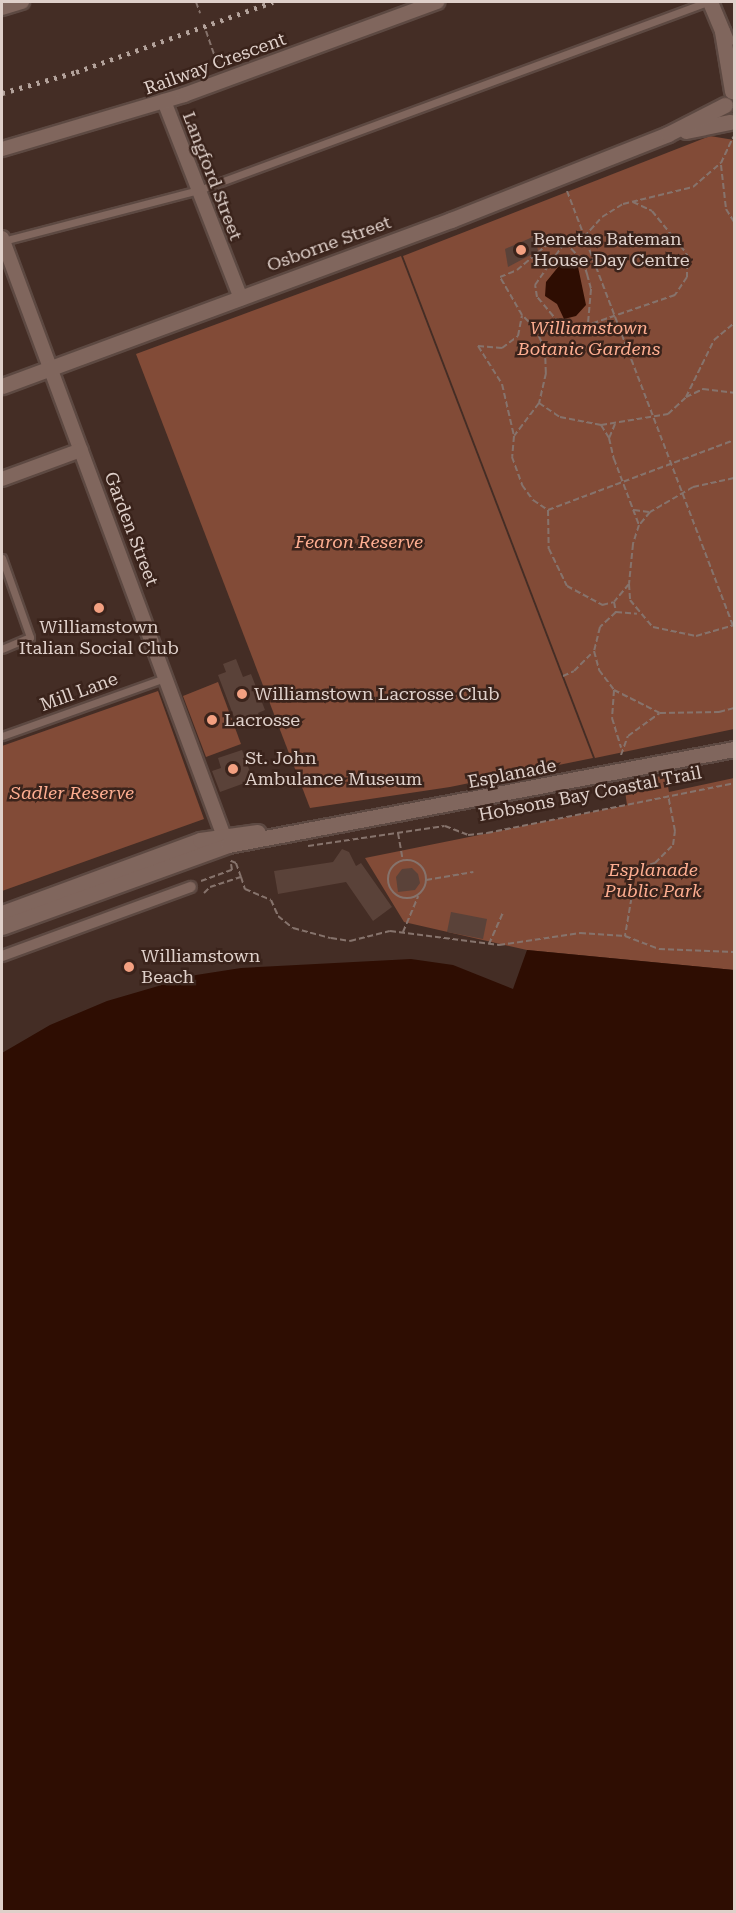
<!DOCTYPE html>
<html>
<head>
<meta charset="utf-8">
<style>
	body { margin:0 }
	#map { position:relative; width:736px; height:1913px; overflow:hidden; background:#442d25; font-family:"Roboto Serif",serif }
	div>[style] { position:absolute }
	.green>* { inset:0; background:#824b37 }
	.water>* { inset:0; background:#2e0d02 }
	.building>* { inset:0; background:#5a4239 }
	.path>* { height:2px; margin-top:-1px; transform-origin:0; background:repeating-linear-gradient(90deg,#86736c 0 6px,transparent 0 9px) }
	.path>.ring { margin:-1px; padding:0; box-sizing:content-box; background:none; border:2px solid #86736c; border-radius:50% }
	.roads { filter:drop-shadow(2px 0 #5d4942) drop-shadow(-2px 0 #5d4942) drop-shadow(0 2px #5d4942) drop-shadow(0 -2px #5d4942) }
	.service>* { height:7px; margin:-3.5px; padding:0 3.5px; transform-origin:3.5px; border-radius:3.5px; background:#80665d }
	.pedestrian>* { height:10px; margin:-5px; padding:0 5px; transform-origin:5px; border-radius:5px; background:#80665d }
	.minor>* { height:14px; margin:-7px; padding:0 7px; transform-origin:7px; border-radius:7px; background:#80665d }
	.tertiary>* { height:15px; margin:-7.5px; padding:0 7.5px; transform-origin:7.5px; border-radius:7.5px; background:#80665d }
	.rail>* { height:4.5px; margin-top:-2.25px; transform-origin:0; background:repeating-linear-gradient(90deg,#b3a29b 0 3px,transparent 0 9px) }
	.dots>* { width:16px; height:16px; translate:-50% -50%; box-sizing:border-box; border:3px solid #3a231b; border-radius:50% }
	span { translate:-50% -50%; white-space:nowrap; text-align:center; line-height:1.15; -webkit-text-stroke:5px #3a231b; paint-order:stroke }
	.street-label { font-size:18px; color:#dfd0ca }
	.poi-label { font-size:18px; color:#dfd0ca }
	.left { translate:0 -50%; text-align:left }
	.park-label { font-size:18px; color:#feae91; font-style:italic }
	.frame { position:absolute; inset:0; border:3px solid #dfd0ca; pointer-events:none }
</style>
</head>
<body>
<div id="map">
	<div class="green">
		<i style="clip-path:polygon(710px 136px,734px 140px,734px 729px,595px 758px,403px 256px)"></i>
		<i style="clip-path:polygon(401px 256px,593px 758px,450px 787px,310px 808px,136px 354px)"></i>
		<i style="clip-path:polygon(218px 682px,241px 744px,206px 757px,183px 696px)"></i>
		<i style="clip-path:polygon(158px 691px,204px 819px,2px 891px,2px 746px)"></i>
		<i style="clip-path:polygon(666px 775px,669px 792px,734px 778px,734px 970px,527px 950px,404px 922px,365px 858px,627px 805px,624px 784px)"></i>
	</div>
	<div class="water">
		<i style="clip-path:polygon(567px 256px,577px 262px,586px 305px,576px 316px,564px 319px,557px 304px,545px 296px,546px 282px)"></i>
		<i style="clip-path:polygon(527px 950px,734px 970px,734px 1911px,2px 1911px,2px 1053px,50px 1025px,107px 1001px,196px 975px,241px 968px,411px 959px,453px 965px,513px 989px)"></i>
	</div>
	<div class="building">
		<i style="clip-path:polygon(535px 236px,538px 251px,508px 267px,505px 249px)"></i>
		<i style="clip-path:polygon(236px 659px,243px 677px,251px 674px,265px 710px,258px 713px,262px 722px,244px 729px,242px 724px,237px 725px,218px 675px,226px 672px,223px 664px)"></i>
		<i style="clip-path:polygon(242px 750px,253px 780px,220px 792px,212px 771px,221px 768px,218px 758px)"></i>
		<i style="clip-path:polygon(342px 849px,349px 852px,356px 866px,361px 863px,392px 907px,373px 921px,346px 882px,278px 894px,274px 871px,333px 862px)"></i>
		<i style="clip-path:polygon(412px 868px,418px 874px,420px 883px,415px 890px,398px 892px,396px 877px,402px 869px)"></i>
		<i style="clip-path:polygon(451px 912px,487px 919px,483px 939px,447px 932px)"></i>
	</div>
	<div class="path">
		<i style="left:196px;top:2px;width:12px;rotate:70deg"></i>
		<i style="left:206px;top:31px;width:39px;rotate:71deg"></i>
		<i style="left:721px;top:165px;width:44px;rotate:83.5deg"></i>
		<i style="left:726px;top:209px;width:15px;rotate:58deg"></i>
		<i style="left:567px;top:191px;width:469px;rotate:69.1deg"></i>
		<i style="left:633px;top:202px;width:21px;rotate:25deg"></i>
		<i style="left:652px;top:211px;width:55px;rotate:50.9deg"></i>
		<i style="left:687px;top:254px;width:23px;rotate:90deg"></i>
		<i style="left:687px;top:277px;width:22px;rotate:124deg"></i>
		<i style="left:675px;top:295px;width:120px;rotate:161deg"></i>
		<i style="left:562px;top:334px;width:28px;rotate:-167deg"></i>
		<i style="left:535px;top:328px;width:18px;rotate:-135deg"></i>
		<i style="left:522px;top:315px;width:44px;rotate:-120.1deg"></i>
		<i style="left:500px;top:277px;width:18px;rotate:-22deg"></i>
		<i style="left:517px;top:270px;width:40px;rotate:-40deg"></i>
		<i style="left:548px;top:244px;width:37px;rotate:-11deg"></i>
		<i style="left:584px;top:237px;width:27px;rotate:-48deg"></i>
		<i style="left:602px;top:217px;width:25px;rotate:-32deg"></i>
		<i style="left:623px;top:204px;width:72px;rotate:-13.7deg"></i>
		<i style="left:693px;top:187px;width:37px;rotate:-41deg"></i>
		<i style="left:721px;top:163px;width:29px;rotate:-65deg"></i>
		<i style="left:535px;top:328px;width:23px;rotate:65deg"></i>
		<i style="left:545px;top:349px;width:24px;rotate:88deg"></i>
		<i style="left:546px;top:373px;width:31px;rotate:103deg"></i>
		<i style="left:539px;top:403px;width:41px;rotate:127.1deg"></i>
		<i style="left:514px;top:436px;width:21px;rotate:95deg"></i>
		<i style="left:512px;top:457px;width:30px;rotate:70deg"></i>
		<i style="left:522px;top:485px;width:19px;rotate:54deg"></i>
		<i style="left:533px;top:500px;width:18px;rotate:34deg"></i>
		<i style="left:562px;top:334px;width:11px;rotate:-105deg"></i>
		<i style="left:559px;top:323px;width:34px;rotate:-130deg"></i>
		<i style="left:537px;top:297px;width:12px;rotate:-99deg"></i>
		<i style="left:535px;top:285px;width:52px;rotate:-55.1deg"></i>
		<i style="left:565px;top:242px;width:26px;rotate:47deg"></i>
		<i style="left:583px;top:261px;width:14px;rotate:73deg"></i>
		<i style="left:587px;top:274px;width:16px;rotate:75deg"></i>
		<i style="left:591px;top:289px;width:38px;rotate:95deg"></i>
		<i style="left:478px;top:346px;width:45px;rotate:57.7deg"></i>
		<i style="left:502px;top:384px;width:53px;rotate:77deg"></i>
		<i style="left:478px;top:346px;width:24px;rotate:5deg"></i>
		<i style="left:502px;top:348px;width:20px;rotate:-37deg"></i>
		<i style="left:518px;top:336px;width:21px;rotate:-79deg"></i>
		<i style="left:686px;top:397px;width:64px;rotate:-63.8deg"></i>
		<i style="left:714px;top:340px;width:26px;rotate:-40deg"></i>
		<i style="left:539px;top:403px;width:25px;rotate:34deg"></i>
		<i style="left:560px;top:417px;width:42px;rotate:11deg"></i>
		<i style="left:601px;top:425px;width:68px;rotate:-9.3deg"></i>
		<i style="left:668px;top:414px;width:25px;rotate:-43deg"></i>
		<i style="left:686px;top:397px;width:19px;rotate:-25deg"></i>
		<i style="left:703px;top:389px;width:31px;rotate:7deg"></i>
		<i style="left:615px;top:424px;width:15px;rotate:113deg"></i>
		<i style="left:609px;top:438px;width:22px;rotate:77deg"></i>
		<i style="left:614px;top:459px;width:71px;rotate:69.3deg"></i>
		<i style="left:601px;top:425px;width:15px;rotate:58deg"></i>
		<i style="left:734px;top:478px;width:42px;rotate:167.6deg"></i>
		<i style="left:693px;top:487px;width:50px;rotate:149.8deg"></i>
		<i style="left:650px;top:512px;width:17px;rotate:130deg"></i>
		<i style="left:639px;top:525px;width:20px;rotate:108deg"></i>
		<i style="left:633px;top:544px;width:40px;rotate:95.7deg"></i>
		<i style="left:629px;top:584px;width:16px;rotate:86deg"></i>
		<i style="left:630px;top:600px;width:35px;rotate:50deg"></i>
		<i style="left:653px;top:627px;width:44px;rotate:11.8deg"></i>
		<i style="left:696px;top:636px;width:40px;rotate:-16deg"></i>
		<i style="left:548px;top:510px;width:199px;rotate:-20.6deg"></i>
		<i style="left:548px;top:510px;width:39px;rotate:89deg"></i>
		<i style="left:549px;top:549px;width:41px;rotate:64.1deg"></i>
		<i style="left:567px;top:586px;width:40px;rotate:28deg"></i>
		<i style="left:602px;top:605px;width:12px;rotate:-14deg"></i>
		<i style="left:634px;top:510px;width:15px;rotate:8deg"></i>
		<i style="left:629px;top:584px;width:23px;rotate:130deg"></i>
		<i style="left:614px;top:602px;width:10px;rotate:79deg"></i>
		<i style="left:616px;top:612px;width:22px;rotate:137deg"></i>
		<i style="left:600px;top:627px;width:25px;rotate:104deg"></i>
		<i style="left:594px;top:651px;width:20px;rotate:75deg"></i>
		<i style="left:599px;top:670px;width:25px;rotate:53deg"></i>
		<i style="left:614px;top:690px;width:51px;rotate:26.6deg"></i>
		<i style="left:616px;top:612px;width:21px;rotate:5deg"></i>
		<i style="left:563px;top:676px;width:12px;rotate:-24deg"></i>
		<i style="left:574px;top:671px;width:27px;rotate:-45deg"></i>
		<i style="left:614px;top:690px;width:28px;rotate:94deg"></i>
		<i style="left:612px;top:718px;width:31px;rotate:73deg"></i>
		<i style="left:621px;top:755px;width:20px;rotate:-70deg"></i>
		<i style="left:628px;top:736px;width:39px;rotate:-36deg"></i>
		<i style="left:660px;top:713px;width:59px;rotate:-1deg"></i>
		<i style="left:719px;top:712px;width:16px;rotate:-15deg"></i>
		<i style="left:398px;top:833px;width:27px;rotate:80deg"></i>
		<i style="left:308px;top:846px;width:138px;rotate:-8.3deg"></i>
		<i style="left:445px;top:826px;width:25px;rotate:21deg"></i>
		<i style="left:468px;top:835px;width:19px;rotate:-6deg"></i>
		<i style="left:487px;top:833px;width:252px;rotate:-11.4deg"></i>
		<i class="ring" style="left:388px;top:860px;width:36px;height:36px"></i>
		<i style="left:633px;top:870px;width:23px;rotate:-18deg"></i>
		<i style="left:655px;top:863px;width:25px;rotate:-45deg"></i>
		<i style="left:673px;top:845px;width:14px;rotate:-82deg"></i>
		<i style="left:675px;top:831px;width:36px;rotate:-101deg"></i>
		<i style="left:241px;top:877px;width:13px;rotate:72deg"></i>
		<i style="left:245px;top:889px;width:28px;rotate:23deg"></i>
		<i style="left:271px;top:900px;width:17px;rotate:66deg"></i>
		<i style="left:278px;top:916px;width:19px;rotate:39deg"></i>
		<i style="left:293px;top:928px;width:39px;rotate:15deg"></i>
		<i style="left:331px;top:938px;width:19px;rotate:9deg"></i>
		<i style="left:350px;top:941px;width:41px;rotate:-14deg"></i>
		<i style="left:390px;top:931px;width:110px;rotate:7.3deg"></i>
		<i style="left:499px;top:945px;width:82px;rotate:-8.4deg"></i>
		<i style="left:580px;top:933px;width:45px;rotate:3.8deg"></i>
		<i style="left:426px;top:880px;width:48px;rotate:-9.7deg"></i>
		<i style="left:201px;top:881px;width:33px;rotate:-20deg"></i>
		<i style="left:232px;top:870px;width:6px;rotate:-99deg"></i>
		<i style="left:633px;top:889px;width:48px;rotate:99.7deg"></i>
		<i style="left:625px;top:936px;width:36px;rotate:21deg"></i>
		<i style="left:659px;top:949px;width:75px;rotate:2.3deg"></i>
		<i style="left:204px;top:893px;width:8px;rotate:-45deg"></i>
		<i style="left:210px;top:887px;width:33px;rotate:-18deg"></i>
		<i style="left:241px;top:877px;width:15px;rotate:-110deg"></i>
		<i style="left:236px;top:863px;width:8px;rotate:-157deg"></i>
		<i style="left:403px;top:932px;width:39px;rotate:-67deg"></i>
		<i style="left:489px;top:944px;width:35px;rotate:-66deg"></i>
	</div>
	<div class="roads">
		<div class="service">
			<i style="left:3px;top:241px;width:203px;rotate:-14.6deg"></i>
			<i style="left:199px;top:190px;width:542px;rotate:-20.31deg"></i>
			<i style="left:2px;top:558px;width:84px;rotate:70.5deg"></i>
			<i style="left:30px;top:637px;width:30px;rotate:157deg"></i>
			<i style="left:2px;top:736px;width:173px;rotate:-19.6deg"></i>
		</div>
		<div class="pedestrian">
			<i style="left:2px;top:956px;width:201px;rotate:-20.1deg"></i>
		</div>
		<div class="minor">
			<i style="left:2px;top:8px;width:21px;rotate:-17deg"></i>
			<i style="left:164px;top:101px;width:212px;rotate:68.7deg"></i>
			<i style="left:2px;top:149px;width:190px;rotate:-16.5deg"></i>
			<i style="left:184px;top:95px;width:270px;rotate:-20.2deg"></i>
			<i style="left:2px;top:238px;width:636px;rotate:69.65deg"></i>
			<i style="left:2px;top:479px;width:84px;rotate:-20.2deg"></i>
		</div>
		<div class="tertiary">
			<i style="left:710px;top:2px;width:41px;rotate:67.2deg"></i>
			<i style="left:722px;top:31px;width:61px;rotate:80.5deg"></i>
			<i style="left:686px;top:131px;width:45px;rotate:-11.6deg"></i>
			<i style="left:2px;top:386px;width:479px;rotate:-20.3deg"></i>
			<i style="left:451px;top:220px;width:233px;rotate:-21.6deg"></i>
			<i style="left:668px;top:134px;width:64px;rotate:-27deg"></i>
			<i style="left:2px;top:913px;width:211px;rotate:-20.2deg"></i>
			<i style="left:200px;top:840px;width:58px;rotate:-8deg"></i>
			<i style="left:2px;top:927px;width:240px;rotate:-19.9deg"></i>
			<i style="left:228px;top:845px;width:515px;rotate:-10.74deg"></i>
		</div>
	</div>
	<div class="rail">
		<i style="left:2px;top:93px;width:77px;rotate:-15.8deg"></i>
		<i style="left:76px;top:72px;width:209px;rotate:-19.6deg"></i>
	</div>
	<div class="dots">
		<i style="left:521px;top:250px;background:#f3a081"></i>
		<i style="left:99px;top:608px;background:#f3a081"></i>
		<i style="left:242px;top:694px;background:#f3a081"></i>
		<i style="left:212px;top:720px;background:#f3a081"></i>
		<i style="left:233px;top:769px;background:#f3a081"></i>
		<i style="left:129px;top:967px;background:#f3a081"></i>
	</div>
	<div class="street-label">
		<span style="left:215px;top:64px;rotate:-20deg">Railway Crescent</span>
		<span style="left:212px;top:176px;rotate:69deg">Langford Street</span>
		<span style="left:329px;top:244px;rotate:-20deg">Osborne Street</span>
		<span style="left:131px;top:529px;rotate:69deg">Garden Street</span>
		<span style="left:79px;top:692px;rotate:-20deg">Mill Lane</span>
		<span style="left:512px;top:774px;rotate:-11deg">Esplanade</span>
		<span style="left:590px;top:794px;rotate:-11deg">Hobsons Bay Coastal Trail</span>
	</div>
	<div class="poi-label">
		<span class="left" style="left:533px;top:250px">Benetas Bateman<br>House Day Centre</span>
		<span style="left:99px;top:638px">Williamstown<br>Italian Social Club</span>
		<span class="left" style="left:254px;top:694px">Williamstown Lacrosse Club</span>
		<span class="left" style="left:224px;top:720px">Lacrosse</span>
		<span class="left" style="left:245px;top:769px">St. John<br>Ambulance Museum</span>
		<span class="left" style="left:141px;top:967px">Williamstown<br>Beach</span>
	</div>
	<div class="park-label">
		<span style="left:589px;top:339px">Williamstown<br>Botanic Gardens</span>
		<span style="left:359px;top:542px">Fearon Reserve</span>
		<span style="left:72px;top:793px">Sadler Reserve</span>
		<span style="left:653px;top:881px">Esplanade<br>Public Park</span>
	</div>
	<div class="frame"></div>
</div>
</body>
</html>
